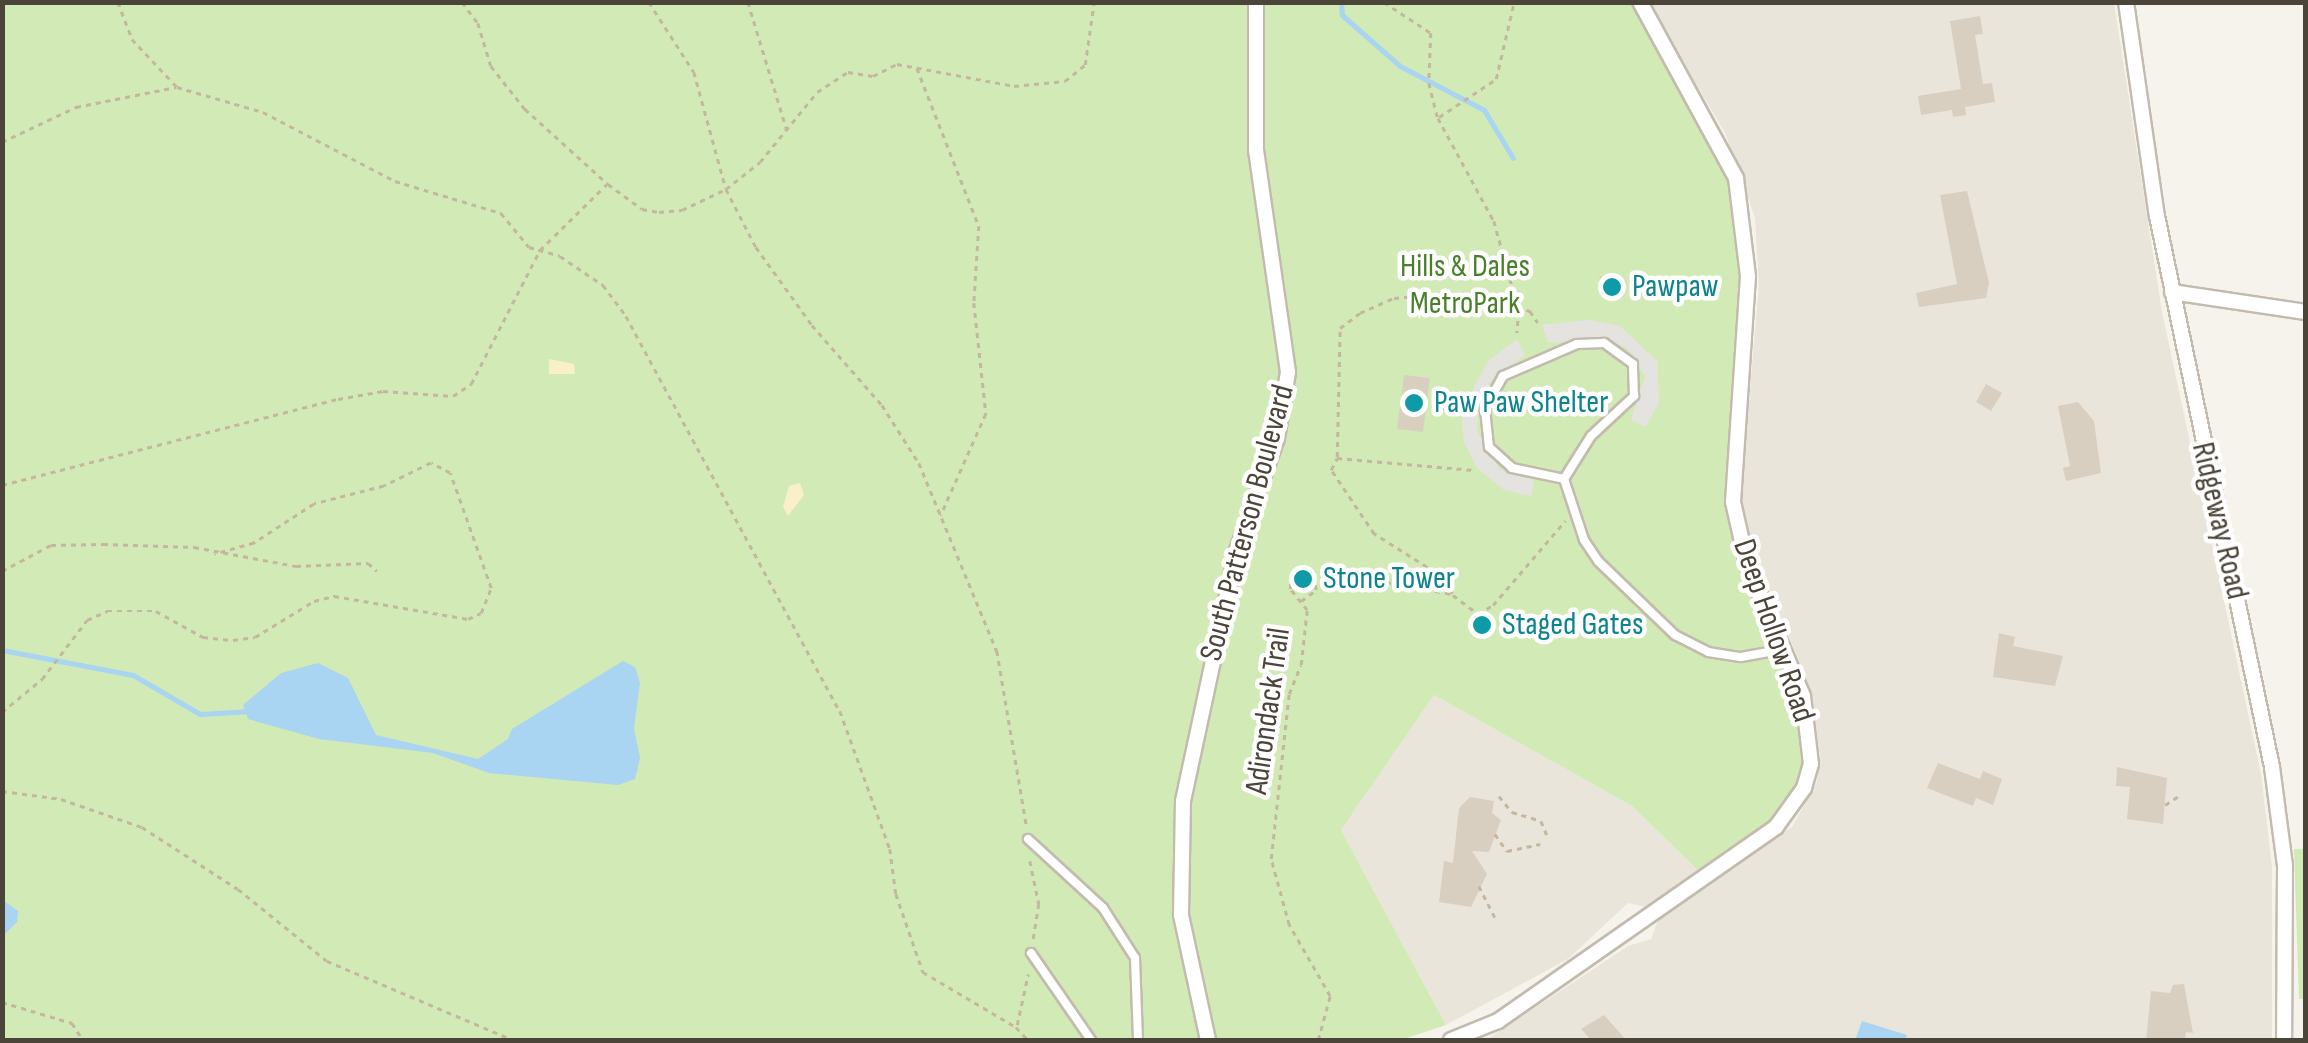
<!DOCTYPE html>
<html>
<head>
<meta charset="utf-8">
<style>
	body { margin:0 }
	#map { position:relative; width:2308px; height:1043px; overflow:hidden; background:#f6f3ec; font-family:"Sofia Sans Condensed",sans-serif }
	div>[style] { position:absolute }
	.residential>* { inset:0; background:#eae5da }
	.green>* { inset:0; background:#d2eab5 }
	.sand>* { inset:0; background:#f9efc9 }
	.parking>* { inset:0; background:#e5e3e0 }
	.water>* { inset:0; background:#a9d4f2 }
	.stream>* { height:5px; margin:-2.5px; padding:0 2.5px; transform-origin:2.5px; border-radius:2.5px; background:#a9d4f2 }
	.building>* { inset:0; background:#d8cfc1 }
	.path>* { height:2.5px; margin-top:-1.25px; transform-origin:0; background:repeating-linear-gradient(90deg,#c4b79f 0 5px,transparent 0 10px) }
	.roads { filter:drop-shadow(2px 0 #c2bbae) drop-shadow(-2px 0 #c2bbae) drop-shadow(0 2px #c2bbae) drop-shadow(0 -2px #c2bbae) }
	.lane>* { height:8px; margin:-4px; padding:0 4px; transform-origin:4px; border-radius:4px; background:#fff }
	.street>* { height:14px; margin:-7px; padding:0 7px; transform-origin:7px; border-radius:7px; background:#fff }
	.dots>* { width:28px; height:28px; translate:-50% -50%; box-sizing:border-box; border:5px solid #fff; border-radius:50% }
	span { translate:-50% -50%; white-space:nowrap; text-align:center; line-height:1.15; -webkit-text-stroke:9px #fff; paint-order:stroke }
	.park-label { font-size:32px; color:#4a7f2a }
	.culture-label { font-size:32px; color:#0d838f }
	.left { translate:0 -50%; text-align:left }
	.street-label { font-size:32px; color:#4b4439 }
	.frame { position:absolute; inset:0; border:5px solid #4b4439; pointer-events:none }
</style>
</head>
<body>
<div id="map">
	<div class="residential">
		<i style="clip-path:polygon(1648px 3px,2114px 3px,2162px 312px,2261px 774px,2272px 867px,2272px 1040px,1486px 1040px,1628px 946px,1651px 939px,1659px 918px,1792px 827px,1817px 782px,1820px 756px,1806px 678px,1751px 545px,1741px 494px,1759px 285px,1755px 218px,1725px 133px)"></i>
		<i style="clip-path:polygon(1434px 695px,1632px 806px,1701px 873px,1647px 907px,1628px 903px,1568px 959px,1446px 1025px,1341px 830px)"></i>
	</div>
	<div class="green">
		<i style="clip-path:polygon(2px 3px,1640px 3px,1703px 111px,1744px 215px,1739px 534px,1792px 664px,1811px 751px,1791px 810px,1705px 877px,1632px 806px,1434px 695px,1341px 830px,1446px 1025px,1401px 1040px,3px 1040px)"></i>
		<i style="clip-path:polygon(2294px 849px,2305px 849px,2305px 999px,2299px 999px)"></i>
	</div>
	<div class="sand">
		<i style="clip-path:polygon(549px 359px,574px 364px,575px 374px,549px 374px)"></i>
		<i style="clip-path:polygon(800px 483px,804px 495px,788px 516px,783px 507px,789px 486px)"></i>
	</div>
	<div class="parking">
		<i style="clip-path:polygon(1588px 320px,1620px 326px,1657px 361px,1659px 402px,1646px 427px,1631px 420px,1645px 376px,1627px 348px,1601px 338px,1548px 343px,1542px 325px)"></i>
		<i style="clip-path:polygon(1517px 339px,1525px 355px,1493px 378px,1479px 404px,1477px 431px,1500px 470px,1534px 480px,1531px 496px,1504px 490px,1477px 468px,1464px 442px,1461px 411px,1488px 361px)"></i>
	</div>
	<div class="water">
		<i style="clip-path:polygon(623px 661px,635px 667px,640px 683px,634px 728px,640px 758px,635px 779px,618px 785px,489px 773px,433px 753px,319px 739px,248px 719px,243px 705px,281px 673px,318px 663px,348px 678px,376px 735px,478px 759px,508px 739px,512px 729px)"></i>
		<i style="clip-path:polygon(3px 900px,18px 911px,17px 922px,3px 936px)"></i>
		<i style="clip-path:polygon(1862px 1021px,1907px 1035px,1905px 1040px,1856px 1038px)"></i>
	</div>
	<div class="stream">
		<i style="left:1341px;top:2px;width:13px;rotate:86deg"></i>
		<i style="left:1342px;top:15px;width:77px;rotate:41.3deg"></i>
		<i style="left:1400px;top:66px;width:95px;rotate:27.6deg"></i>
		<i style="left:1484px;top:110px;width:56px;rotate:58.9deg"></i>
		<i style="left:2px;top:650px;width:133px;rotate:10.8deg"></i>
		<i style="left:133px;top:675px;width:78px;rotate:30.2deg"></i>
		<i style="left:200px;top:714px;width:50px;rotate:-3.4deg"></i>
	</div>
	<div class="building">
		<i style="clip-path:polygon(1980px 16px,1983px 34px,1975px 35px,1983px 84px,1992px 83px,1995px 102px,1965px 107px,1966px 115px,1953px 117px,1952px 110px,1921px 115px,1918px 96px,1961px 89px,1950px 21px)"></i>
		<i style="clip-path:polygon(1967px 191px,1989px 283px,1986px 298px,1919px 307px,1916px 293px,1957px 284px,1940px 195px)"></i>
		<i style="clip-path:polygon(1600px 276px,1627px 281px,1624px 297px,1598px 292px)"></i>
		<i style="clip-path:polygon(1404px 375px,1430px 378px,1423px 432px,1397px 429px)"></i>
		<i style="clip-path:polygon(1986px 384px,2002px 393px,1991px 411px,1976px 402px)"></i>
		<i style="clip-path:polygon(2078px 402px,2094px 421px,2101px 473px,2066px 481px,2063px 468px,2070px 466px,2058px 406px)"></i>
		<i style="clip-path:polygon(1999px 633px,2015px 637px,2013px 646px,2063px 656px,2055px 686px,1993px 677px)"></i>
		<i style="clip-path:polygon(1938px 763px,1980px 779px,1983px 771px,2002px 779px,1993px 805px,1976px 798px,1973px 806px,1927px 788px)"></i>
		<i style="clip-path:polygon(2117px 767px,2167px 778px,2163px 824px,2127px 819px,2130px 787px,2116px 786px)"></i>
		<i style="clip-path:polygon(1470px 797px,1494px 801px,1492px 813px,1501px 820px,1489px 852px,1472px 851px,1487px 874px,1471px 907px,1439px 902px,1444px 861px,1453px 863px,1459px 808px)"></i>
		<i style="clip-path:polygon(2184px 984px,2193px 1033px,2186px 1032px,2185px 1040px,2146px 1040px,2151px 991px,2170px 993px,2173px 985px)"></i>
		<i style="clip-path:polygon(1604px 1015px,1621px 1034px,1626px 1040px,1591px 1040px,1581px 1029px)"></i>
	</div>
	<div class="path">
		<i style="left:118px;top:2px;width:40px;rotate:69deg"></i>
		<i style="left:132px;top:39px;width:66px;rotate:46.8deg"></i>
		<i style="left:177px;top:87px;width:90px;rotate:16.2deg"></i>
		<i style="left:263px;top:112px;width:149px;rotate:27.6deg"></i>
		<i style="left:395px;top:181px;width:111px;rotate:16.8deg"></i>
		<i style="left:501px;top:213px;width:44px;rotate:50.5deg"></i>
		<i style="left:529px;top:247px;width:32px;rotate:16deg"></i>
		<i style="left:560px;top:256px;width:52px;rotate:34deg"></i>
		<i style="left:603px;top:285px;width:39px;rotate:53deg"></i>
		<i style="left:626px;top:316px;width:449px;rotate:61.6deg"></i>
		<i style="left:840px;top:711px;width:147px;rotate:70.1deg"></i>
		<i style="left:890px;top:849px;width:45px;rotate:82.4deg"></i>
		<i style="left:896px;top:894px;width:83px;rotate:70.9deg"></i>
		<i style="left:923px;top:972px;width:108px;rotate:30.6deg"></i>
		<i style="left:1016px;top:1027px;width:18px;rotate:47deg"></i>
		<i style="left:462px;top:2px;width:26px;rotate:53deg"></i>
		<i style="left:478px;top:23px;width:45px;rotate:73.2deg"></i>
		<i style="left:491px;top:66px;width:55px;rotate:51.7deg"></i>
		<i style="left:525px;top:109px;width:112px;rotate:42.1deg"></i>
		<i style="left:608px;top:184px;width:42px;rotate:36.3deg"></i>
		<i style="left:642px;top:209px;width:17px;rotate:10deg"></i>
		<i style="left:659px;top:212px;width:23px;rotate:-5deg"></i>
		<i style="left:682px;top:210px;width:49px;rotate:-25.5deg"></i>
		<i style="left:726px;top:189px;width:43px;rotate:-38.5deg"></i>
		<i style="left:760px;top:162px;width:90px;rotate:-50.8deg"></i>
		<i style="left:817px;top:92px;width:37px;rotate:-33deg"></i>
		<i style="left:848px;top:72px;width:25px;rotate:9deg"></i>
		<i style="left:873px;top:76px;width:27px;rotate:-27deg"></i>
		<i style="left:897px;top:64px;width:119px;rotate:10.6deg"></i>
		<i style="left:1014px;top:86px;width:51px;rotate:-5.6deg"></i>
		<i style="left:1065px;top:81px;width:26px;rotate:-39deg"></i>
		<i style="left:1085px;top:65px;width:64px;rotate:-81.9deg"></i>
		<i style="left:649px;top:2px;width:83px;rotate:57.3deg"></i>
		<i style="left:694px;top:72px;width:121px;rotate:74.7deg"></i>
		<i style="left:726px;top:189px;width:65px;rotate:62.7deg"></i>
		<i style="left:756px;top:247px;width:96px;rotate:54.3deg"></i>
		<i style="left:812px;top:325px;width:106px;rotate:48.8deg"></i>
		<i style="left:882px;top:405px;width:69px;rotate:57.5deg"></i>
		<i style="left:919px;top:463px;width:204px;rotate:67.5deg"></i>
		<i style="left:997px;top:651px;width:180px;rotate:80.4deg"></i>
		<i style="left:748px;top:2px;width:134px;rotate:73.1deg"></i>
		<i style="left:1384px;top:2px;width:56px;rotate:33.4deg"></i>
		<i style="left:1431px;top:33px;width:50px;rotate:92.3deg"></i>
		<i style="left:1429px;top:83px;width:36px;rotate:76deg"></i>
		<i style="left:1438px;top:118px;width:117px;rotate:61.5deg"></i>
		<i style="left:1494px;top:221px;width:93px;rotate:74.5deg"></i>
		<i style="left:1519px;top:311px;width:22px;rotate:95deg"></i>
		<i style="left:917px;top:68px;width:170px;rotate:68.6deg"></i>
		<i style="left:979px;top:226px;width:77px;rotate:93.7deg"></i>
		<i style="left:974px;top:303px;width:112px;rotate:83.8deg"></i>
		<i style="left:986px;top:414px;width:111px;rotate:114deg"></i>
		<i style="left:1439px;top:117px;width:69px;rotate:-33.7deg"></i>
		<i style="left:1496px;top:79px;width:79px;rotate:-76.8deg"></i>
		<i style="left:2px;top:142px;width:82px;rotate:-25.3deg"></i>
		<i style="left:76px;top:107px;width:102px;rotate:-11.3deg"></i>
		<i style="left:1431px;top:406px;width:27px;rotate:8deg"></i>
		<i style="left:1337px;top:457px;width:129px;rotate:-88.7deg"></i>
		<i style="left:1340px;top:328px;width:25px;rotate:-37deg"></i>
		<i style="left:1360px;top:313px;width:37px;rotate:-24deg"></i>
		<i style="left:1394px;top:298px;width:58px;rotate:-4.9deg"></i>
		<i style="left:1452px;top:293px;width:47px;rotate:8.7deg"></i>
		<i style="left:1498px;top:300px;width:34px;rotate:19deg"></i>
		<i style="left:1530px;top:311px;width:14px;rotate:56deg"></i>
		<i style="left:2px;top:485px;width:347px;rotate:-14.4deg"></i>
		<i style="left:338px;top:399px;width:46px;rotate:-10.1deg"></i>
		<i style="left:383px;top:391px;width:70px;rotate:4.1deg"></i>
		<i style="left:453px;top:396px;width:22px;rotate:-34deg"></i>
		<i style="left:471px;top:384px;width:151px;rotate:-62.8deg"></i>
		<i style="left:540px;top:250px;width:93px;rotate:-44.6deg"></i>
		<i style="left:2px;top:571px;width:55px;rotate:-28deg"></i>
		<i style="left:51px;top:545px;width:52px;rotate:-1.1deg"></i>
		<i style="left:103px;top:544px;width:91px;rotate:1.9deg"></i>
		<i style="left:194px;top:547px;width:104px;rotate:10.6deg"></i>
		<i style="left:296px;top:566px;width:72px;rotate:-2.4deg"></i>
		<i style="left:368px;top:563px;width:12px;rotate:42deg"></i>
		<i style="left:1453px;top:595px;width:31px;rotate:37deg"></i>
		<i style="left:1478px;top:614px;width:17px;rotate:-31deg"></i>
		<i style="left:1493px;top:605px;width:111px;rotate:-49.4deg"></i>
		<i style="left:1301px;top:601px;width:19px;rotate:-36deg"></i>
		<i style="left:1316px;top:590px;width:16px;rotate:-101deg"></i>
		<i style="left:2px;top:712px;width:52px;rotate:-39.5deg"></i>
		<i style="left:42px;top:679px;width:74px;rotate:-52.7deg"></i>
		<i style="left:87px;top:620px;width:22px;rotate:-24deg"></i>
		<i style="left:107px;top:611px;width:49px"></i>
		<i style="left:156px;top:611px;width:54px;rotate:29deg"></i>
		<i style="left:203px;top:637px;width:30px;rotate:6deg"></i>
		<i style="left:233px;top:640px;width:22px;rotate:-8deg"></i>
		<i style="left:255px;top:637px;width:69px;rotate:-31.4deg"></i>
		<i style="left:314px;top:601px;width:21px;rotate:-14deg"></i>
		<i style="left:334px;top:596px;width:136px;rotate:9.7deg"></i>
		<i style="left:468px;top:619px;width:14px;rotate:-25deg"></i>
		<i style="left:481px;top:613px;width:27px;rotate:-68deg"></i>
		<i style="left:491px;top:588px;width:122px;rotate:-109.6deg"></i>
		<i style="left:450px;top:473px;width:21px;rotate:-152deg"></i>
		<i style="left:431px;top:463px;width:52px;rotate:153.9deg"></i>
		<i style="left:384px;top:486px;width:72px;rotate:165.6deg"></i>
		<i style="left:314px;top:504px;width:72px;rotate:147deg"></i>
		<i style="left:254px;top:543px;width:41px;rotate:164.2deg"></i>
		<i style="left:2px;top:791px;width:60px;rotate:7.7deg"></i>
		<i style="left:61px;top:799px;width:86px;rotate:19.1deg"></i>
		<i style="left:142px;top:827px;width:114px;rotate:32.9deg"></i>
		<i style="left:238px;top:889px;width:114px;rotate:39deg"></i>
		<i style="left:327px;top:961px;width:202px;rotate:23deg"></i>
		<i style="left:1499px;top:796px;width:21px;rotate:51deg"></i>
		<i style="left:1512px;top:812px;width:30px;rotate:17deg"></i>
		<i style="left:1541px;top:821px;width:15px;rotate:67deg"></i>
		<i style="left:2165px;top:805px;width:18px;rotate:-34deg"></i>
		<i style="left:1495px;top:834px;width:21px;rotate:55deg"></i>
		<i style="left:1507px;top:851px;width:34px;rotate:-12deg"></i>
		<i style="left:1030px;top:861px;width:44px;rotate:78.2deg"></i>
		<i style="left:1039px;top:904px;width:38px;rotate:99deg"></i>
		<i style="left:1479px;top:886px;width:37px;rotate:63deg"></i>
		<i style="left:2px;top:1002px;width:73px;rotate:16.7deg"></i>
		<i style="left:72px;top:1023px;width:20px;rotate:57deg"></i>
		<i style="left:1017px;top:1025px;width:52px;rotate:-77.8deg"></i>
		<i style="left:1318px;top:1040px;width:46px;rotate:-74.7deg"></i>
		<i style="left:1330px;top:996px;width:82px;rotate:-120deg"></i>
		<i style="left:1289px;top:925px;width:68px;rotate:-105.3deg"></i>
		<i style="left:1271px;top:859px;width:166px;rotate:-83.8deg"></i>
		<i style="left:1289px;top:694px;width:31px;rotate:-68deg"></i>
		<i style="left:1301px;top:665px;width:55px;rotate:-83.8deg"></i>
		<i style="left:1307px;top:610px;width:27px;rotate:-129deg"></i>
		<i style="left:1290px;top:589px;width:13px;rotate:-86deg"></i>
		<i style="left:1291px;top:576px;width:36px;rotate:-8deg"></i>
		<i style="left:1327px;top:571px;width:127px;rotate:10.4deg"></i>
		<i style="left:1452px;top:594px;width:18px;rotate:-117deg"></i>
		<i style="left:1444px;top:578px;width:83px;rotate:-147.8deg"></i>
		<i style="left:1374px;top:534px;width:77px;rotate:-123.9deg"></i>
		<i style="left:1331px;top:470px;width:13px;rotate:-63deg"></i>
		<i style="left:1337px;top:458px;width:137px;rotate:5deg"></i>
	</div>
	<div class="roads">
		<div class="lane">
			<i style="left:1564px;top:479px;width:51px;rotate:-57.9deg"></i>
			<i style="left:1591px;top:436px;width:59px;rotate:-42.9deg"></i>
			<i style="left:1634px;top:396px;width:32px;rotate:-92deg"></i>
			<i style="left:1633px;top:364px;width:36px;rotate:-144deg"></i>
			<i style="left:1604px;top:343px;width:27px;rotate:178deg"></i>
			<i style="left:1577px;top:344px;width:81px;rotate:156.6deg"></i>
			<i style="left:1503px;top:376px;width:38px;rotate:119deg"></i>
			<i style="left:1485px;top:409px;width:38px;rotate:84deg"></i>
			<i style="left:1489px;top:447px;width:31px;rotate:42deg"></i>
			<i style="left:1512px;top:468px;width:53px;rotate:11.9deg"></i>
			<i style="left:1564px;top:479px;width:64px;rotate:71.8deg"></i>
			<i style="left:1584px;top:540px;width:25px;rotate:56deg"></i>
			<i style="left:1598px;top:561px;width:107px;rotate:43.9deg"></i>
			<i style="left:1675px;top:635px;width:37px;rotate:27deg"></i>
			<i style="left:1708px;top:652px;width:33px;rotate:9deg"></i>
			<i style="left:1741px;top:657px;width:45px;rotate:-10.3deg"></i>
			<i style="left:1028px;top:839px;width:102px;rotate:42.6deg"></i>
			<i style="left:1103px;top:908px;width:59px;rotate:57.4deg"></i>
			<i style="left:1135px;top:958px;width:82px;rotate:87.9deg"></i>
			<i style="left:1031px;top:953px;width:106px;rotate:55.4deg"></i>
		</div>
		<div class="street">
			<i style="left:2126px;top:2px;width:216px;rotate:81.8deg"></i>
			<i style="left:2157px;top:216px;width:563px;rotate:78.21deg"></i>
			<i style="left:2272px;top:767px;width:100px;rotate:82.5deg"></i>
			<i style="left:2285px;top:866px;width:174px;rotate:90.3deg"></i>
			<i style="left:2172px;top:292px;width:135px;rotate:8.5deg"></i>
			<i style="left:1208px;top:1040px;width:128px;rotate:-102.2deg"></i>
			<i style="left:1181px;top:915px;width:114px;rotate:-89deg"></i>
			<i style="left:1183px;top:801px;width:254px;rotate:-77.9deg"></i>
			<i style="left:1236px;top:553px;width:122px;rotate:-70.4deg"></i>
			<i style="left:1277px;top:438px;width:67px;rotate:-80.5deg"></i>
			<i style="left:1288px;top:372px;width:223px;rotate:-98.2deg"></i>
			<i style="left:1256px;top:151px;width:149px;rotate:-90deg"></i>
			<i style="left:1451px;top:1040px;width:51px;rotate:-22deg"></i>
			<i style="left:1498px;top:1021px;width:339px;rotate:-34.9deg"></i>
			<i style="left:1776px;top:827px;width:48px;rotate:-54.3deg"></i>
			<i style="left:1804px;top:788px;width:25px;rotate:-74deg"></i>
			<i style="left:1811px;top:764px;width:68px;rotate:-96.7deg"></i>
			<i style="left:1803px;top:696px;width:143px;rotate:-113deg"></i>
			<i style="left:1747px;top:564px;width:64px;rotate:-102.7deg"></i>
			<i style="left:1733px;top:502px;width:226px;rotate:-86.2deg"></i>
			<i style="left:1748px;top:276px;width:99px;rotate:-97deg"></i>
			<i style="left:1736px;top:178px;width:200px;rotate:-118.6deg"></i>
		</div>
	</div>
	<div class="dots">
		<i style="left:1612px;top:287px;background:#0f9aa8"></i>
		<i style="left:1414px;top:403px;background:#0f9aa8"></i>
		<i style="left:1303px;top:579px;background:#0f9aa8"></i>
		<i style="left:1482px;top:625px;background:#0f9aa8"></i>
	</div>
	<div class="park-label">
		<span style="left:1465px;top:286px">Hills &amp; Dales<br>MetroPark</span>
	</div>
	<div class="culture-label">
		<span class="left" style="left:1632px;top:287px">Pawpaw</span>
		<span class="left" style="left:1434px;top:403px">Paw Paw Shelter</span>
		<span class="left" style="left:1323px;top:579px">Stone Tower</span>
		<span class="left" style="left:1502px;top:625px">Staged Gates</span>
	</div>
	<div class="street-label">
		<span style="left:2219px;top:521px;rotate:77deg">Ridgeway Road</span>
		<span style="left:1248px;top:523px;rotate:-75deg">South Patterson Boulevard</span>
		<span style="left:1773px;top:631px;rotate:71deg">Deep Hollow Road</span>
		<span style="left:1269px;top:711px;rotate:-82deg">Adirondack Trail</span>
	</div>
	<div class="frame"></div>
</div>
</body>
</html>
